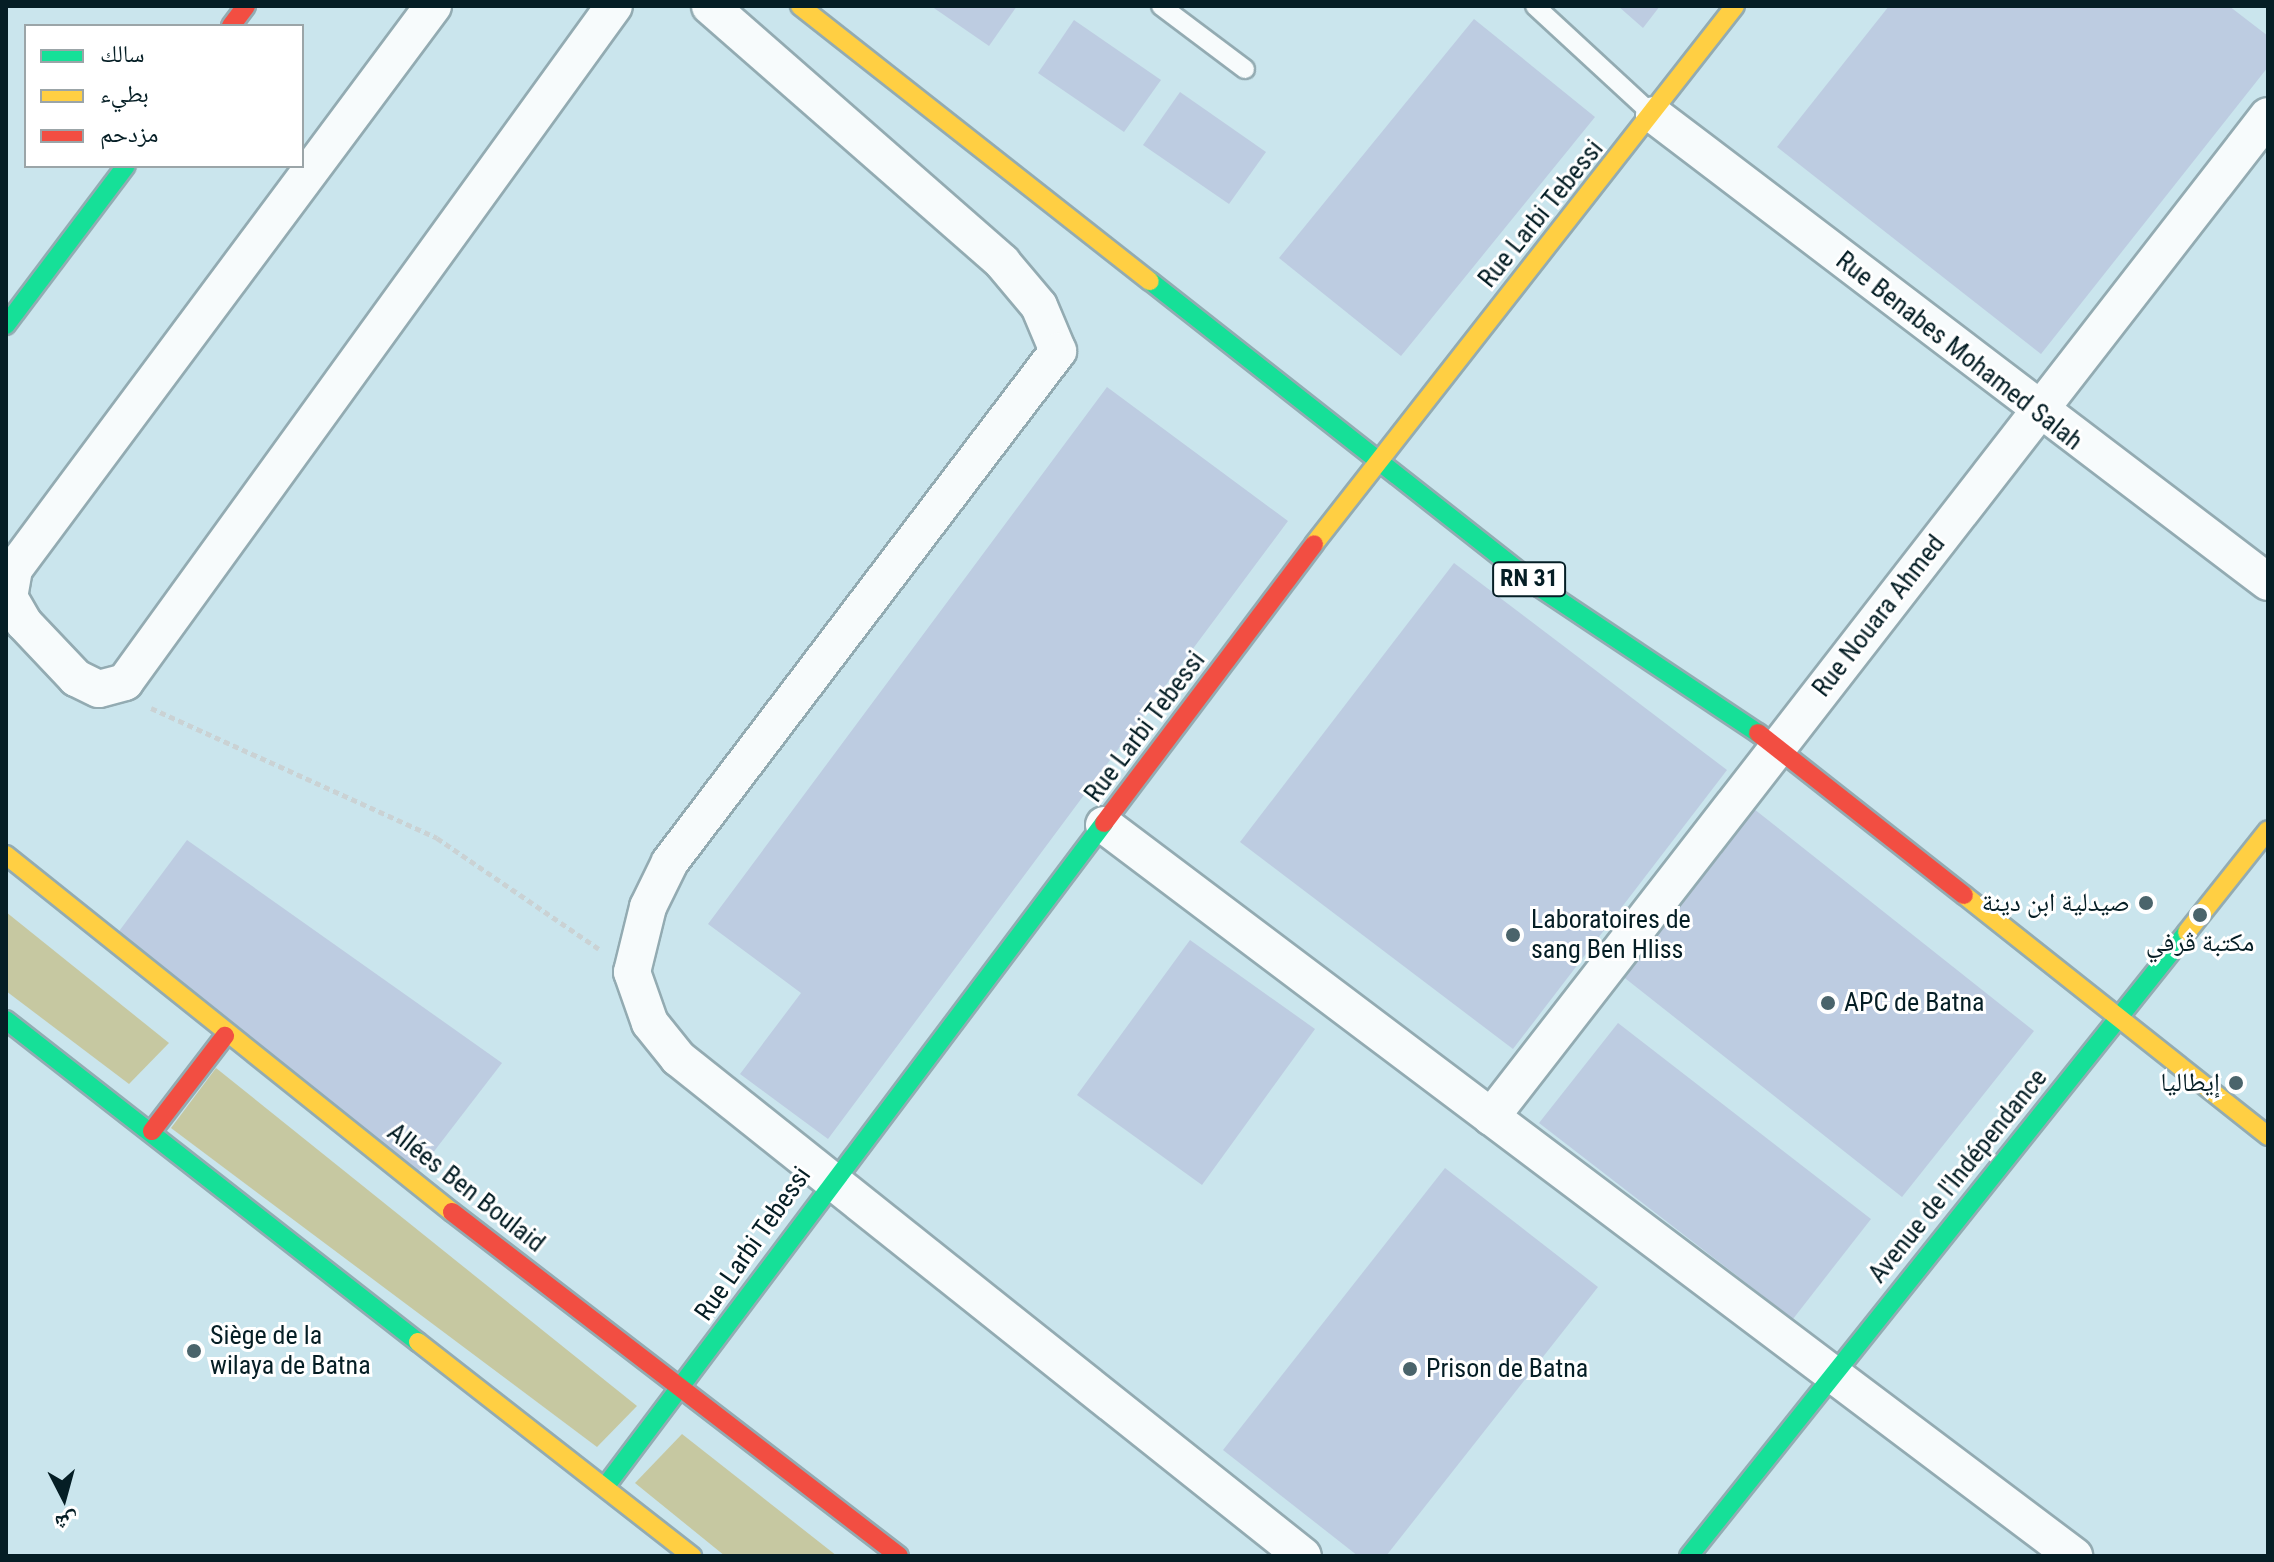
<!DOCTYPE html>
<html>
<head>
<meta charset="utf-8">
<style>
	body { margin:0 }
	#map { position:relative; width:2274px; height:1562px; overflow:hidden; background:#cae5ed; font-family:"Roboto Condensed","Noto Naskh Arabic",sans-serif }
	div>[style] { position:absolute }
	.green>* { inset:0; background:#c6c8a1 }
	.building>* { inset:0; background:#bdcce1 }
	.path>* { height:5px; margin-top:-2.5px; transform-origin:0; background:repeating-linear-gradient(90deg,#cad2d4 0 6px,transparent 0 10px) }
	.roads { filter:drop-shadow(2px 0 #93abb2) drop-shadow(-2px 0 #93abb2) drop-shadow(0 2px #93abb2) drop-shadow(0 -2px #93abb2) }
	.lane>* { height:18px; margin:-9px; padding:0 9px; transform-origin:9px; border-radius:9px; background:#f7fbfc }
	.street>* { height:36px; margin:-18px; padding:0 18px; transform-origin:18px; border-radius:18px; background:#f7fbfc }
	.fast>* { height:18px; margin:-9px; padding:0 9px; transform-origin:9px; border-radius:9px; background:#16e098 }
	.slow>* { height:18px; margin:-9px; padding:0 9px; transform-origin:9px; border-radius:9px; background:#ffcf43 }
	.jam>* { height:18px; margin:-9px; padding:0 9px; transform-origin:9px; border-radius:9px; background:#f24e42 }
	.dots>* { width:22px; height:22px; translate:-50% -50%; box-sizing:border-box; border:4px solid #fff; border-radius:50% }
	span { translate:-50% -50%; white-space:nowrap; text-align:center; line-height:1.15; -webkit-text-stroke:6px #fff; paint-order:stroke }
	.shield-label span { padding:2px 6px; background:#fff; border:2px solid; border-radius:6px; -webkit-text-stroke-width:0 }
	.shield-label { font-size:24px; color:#051e25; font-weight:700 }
	.street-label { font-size:26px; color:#051e25 }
	.poi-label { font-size:26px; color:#051e25 }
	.right { translate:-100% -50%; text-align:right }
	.left { translate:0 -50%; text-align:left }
	.frame { position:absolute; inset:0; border:8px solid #051e25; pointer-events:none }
	.legend { position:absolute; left:24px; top:24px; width:280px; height:144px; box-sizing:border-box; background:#fff; border:2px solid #9ba5a8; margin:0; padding:10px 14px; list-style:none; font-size:24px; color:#051e25 }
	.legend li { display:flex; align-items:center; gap:16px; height:40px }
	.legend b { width:40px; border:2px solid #9ba5a8 }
	.north { position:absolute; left:24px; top:1458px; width:80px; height:80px; -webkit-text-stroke:6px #fff; paint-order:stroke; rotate:174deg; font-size:22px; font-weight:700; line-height:32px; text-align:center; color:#051e25 }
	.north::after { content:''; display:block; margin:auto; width:28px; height:36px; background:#051e25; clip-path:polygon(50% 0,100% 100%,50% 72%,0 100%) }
</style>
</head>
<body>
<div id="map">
	<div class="green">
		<i style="clip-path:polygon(6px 912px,169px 1043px,129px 1084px,6px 991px)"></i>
		<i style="clip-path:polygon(216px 1068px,637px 1406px,597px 1447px,171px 1128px)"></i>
		<i style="clip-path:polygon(682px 1434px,837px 1556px,725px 1556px,635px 1483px)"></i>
	</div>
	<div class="building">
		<i style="clip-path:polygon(931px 6px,1017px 6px,989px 46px)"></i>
		<i style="clip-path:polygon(1618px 6px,1660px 6px,1643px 28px)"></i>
		<i style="clip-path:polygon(1889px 6px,2229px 6px,2268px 36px,2268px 67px,2041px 354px,1777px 147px)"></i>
		<i style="clip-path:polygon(1474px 19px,1595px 117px,1401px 356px,1279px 258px)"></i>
		<i style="clip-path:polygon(1074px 20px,1161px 80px,1124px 132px,1038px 73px)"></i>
		<i style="clip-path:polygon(1180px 92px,1266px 152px,1229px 204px,1143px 145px)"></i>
		<i style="clip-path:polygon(1107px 387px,1288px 521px,828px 1139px,740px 1074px,801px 993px,708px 924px)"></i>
		<i style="clip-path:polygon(1454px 563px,1727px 770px,1513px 1049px,1240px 842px)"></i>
		<i style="clip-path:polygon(1754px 809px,2034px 1031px,1902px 1197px,1621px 975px)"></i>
		<i style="clip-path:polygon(187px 840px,502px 1063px,412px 1180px,111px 942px)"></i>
		<i style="clip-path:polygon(1190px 940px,1315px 1029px,1202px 1185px,1077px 1095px)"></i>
		<i style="clip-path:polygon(1618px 1023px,1871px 1219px,1793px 1319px,1539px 1123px)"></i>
		<i style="clip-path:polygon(1445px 1168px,1598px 1287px,1386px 1556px,1358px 1556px,1223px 1450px)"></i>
	</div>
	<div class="path">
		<i style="left:151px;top:708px;width:314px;rotate:24.4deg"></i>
		<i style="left:437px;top:838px;width:196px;rotate:34.4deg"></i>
	</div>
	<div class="roads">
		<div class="lane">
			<i style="left:1161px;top:6px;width:105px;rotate:36.9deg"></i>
			<i style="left:1535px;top:6px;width:158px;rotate:42.7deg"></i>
		</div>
		<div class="street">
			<i style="left:433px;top:6px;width:702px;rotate:126.66deg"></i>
			<i style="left:14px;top:569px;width:28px;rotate:100deg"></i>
			<i style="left:9px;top:597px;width:30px;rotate:60deg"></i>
			<i style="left:24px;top:623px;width:76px;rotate:46.6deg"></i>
			<i style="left:76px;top:678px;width:25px;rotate:26deg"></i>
			<i style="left:99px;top:689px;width:27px;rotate:-15deg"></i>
			<i style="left:125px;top:682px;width:834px;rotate:-54.12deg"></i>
			<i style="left:710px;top:6px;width:388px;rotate:41.2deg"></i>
			<i style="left:1002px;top:262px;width:57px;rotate:49.9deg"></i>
			<i style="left:1039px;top:306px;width:49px;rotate:67.1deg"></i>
			<i style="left:1058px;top:351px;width:642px;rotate:127.21deg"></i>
			<i style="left:670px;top:862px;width:50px;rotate:116.1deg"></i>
			<i style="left:648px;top:907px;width:67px;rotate:103.8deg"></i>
			<i style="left:632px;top:972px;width:54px;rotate:70.6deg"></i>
			<i style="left:650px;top:1023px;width:45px;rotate:51.3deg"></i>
			<i style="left:678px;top:1058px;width:799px;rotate:38.55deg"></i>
			<i style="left:1654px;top:115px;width:771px;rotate:37.26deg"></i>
			<i style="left:1104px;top:825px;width:1215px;rotate:37deg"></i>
			<i style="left:1491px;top:1117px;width:1267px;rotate:-52.18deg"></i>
		</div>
		<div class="fast">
			<i style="left:1150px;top:281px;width:495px;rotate:38.2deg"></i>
			<i style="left:1539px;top:587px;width:263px;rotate:33.7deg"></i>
			<i style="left:6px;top:325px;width:199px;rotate:-53deg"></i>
			<i style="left:6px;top:1020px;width:523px;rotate:38.01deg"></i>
			<i style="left:605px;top:1487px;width:831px;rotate:-53.07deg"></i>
			<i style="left:1689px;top:1556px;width:798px;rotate:-51.41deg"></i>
		</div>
		<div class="slow">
			<i style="left:800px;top:6px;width:445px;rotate:38.2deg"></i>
			<i style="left:1314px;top:544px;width:683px;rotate:-51.96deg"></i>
			<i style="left:6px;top:855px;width:571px;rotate:38.68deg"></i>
			<i style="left:1964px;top:895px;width:388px;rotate:38.4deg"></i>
			<i style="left:2187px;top:932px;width:130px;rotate:-51.5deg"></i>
			<i style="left:418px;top:1342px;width:348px;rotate:38deg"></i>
		</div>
		<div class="jam">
			<i style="left:231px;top:26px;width:25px;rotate:-53deg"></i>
			<i style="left:1758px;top:733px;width:262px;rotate:38.2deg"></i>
			<i style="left:1104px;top:823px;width:349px;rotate:-53deg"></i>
			<i style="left:152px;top:1131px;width:120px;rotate:-52.5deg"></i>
			<i style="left:452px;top:1212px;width:564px;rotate:37.58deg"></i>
		</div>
	</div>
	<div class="dots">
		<i style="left:2146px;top:903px;background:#4a646b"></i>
		<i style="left:2200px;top:915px;background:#4a646b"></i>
		<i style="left:1513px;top:935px;background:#4a646b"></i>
		<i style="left:1828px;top:1003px;background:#4a646b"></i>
		<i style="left:2236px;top:1083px;background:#4a646b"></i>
		<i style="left:194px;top:1351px;background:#4a646b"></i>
		<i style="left:1410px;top:1369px;background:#4a646b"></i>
	</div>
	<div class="shield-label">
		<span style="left:1529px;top:579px">RN 31</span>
	</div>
	<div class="street-label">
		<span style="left:1541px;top:214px;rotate:-51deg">Rue Larbi Tebessi</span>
		<span style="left:1959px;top:351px;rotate:38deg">Rue Benabes Mohamed Salah</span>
		<span style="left:1879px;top:616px;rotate:-52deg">Rue Nouara Ahmed</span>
		<span style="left:1145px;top:727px;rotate:-53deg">Rue Larbi Tebessi</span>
		<span style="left:1958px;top:1176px;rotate:-51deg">Avenue de l'Indépendance</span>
		<span style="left:466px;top:1188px;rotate:38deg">Allées Ben Boulaid</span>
		<span style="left:753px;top:1244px;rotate:-55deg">Rue Larbi Tebessi</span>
	</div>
	<div class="poi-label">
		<span class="right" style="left:2130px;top:903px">صيدلية ابن دينة</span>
		<span class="left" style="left:1531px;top:935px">Laboratoires de<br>sang Ben Hliss</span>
		<span style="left:2200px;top:943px">مكتبة ڤرفي</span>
		<span class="left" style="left:1844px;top:1003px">APC de Batna</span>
		<span class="right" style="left:2220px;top:1083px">إيطاليا</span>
		<span class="left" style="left:210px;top:1351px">Siège de la<br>wilaya de Batna</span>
		<span class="left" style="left:1426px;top:1369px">Prison de Batna</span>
	</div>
	<div class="frame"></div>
	<ul class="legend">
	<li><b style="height:10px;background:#16e098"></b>سالك</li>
	<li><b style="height:10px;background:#ffcf43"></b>بطيء</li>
	<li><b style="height:10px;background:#f24e42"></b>مزدحم</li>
	</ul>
	<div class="north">ش</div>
</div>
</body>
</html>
